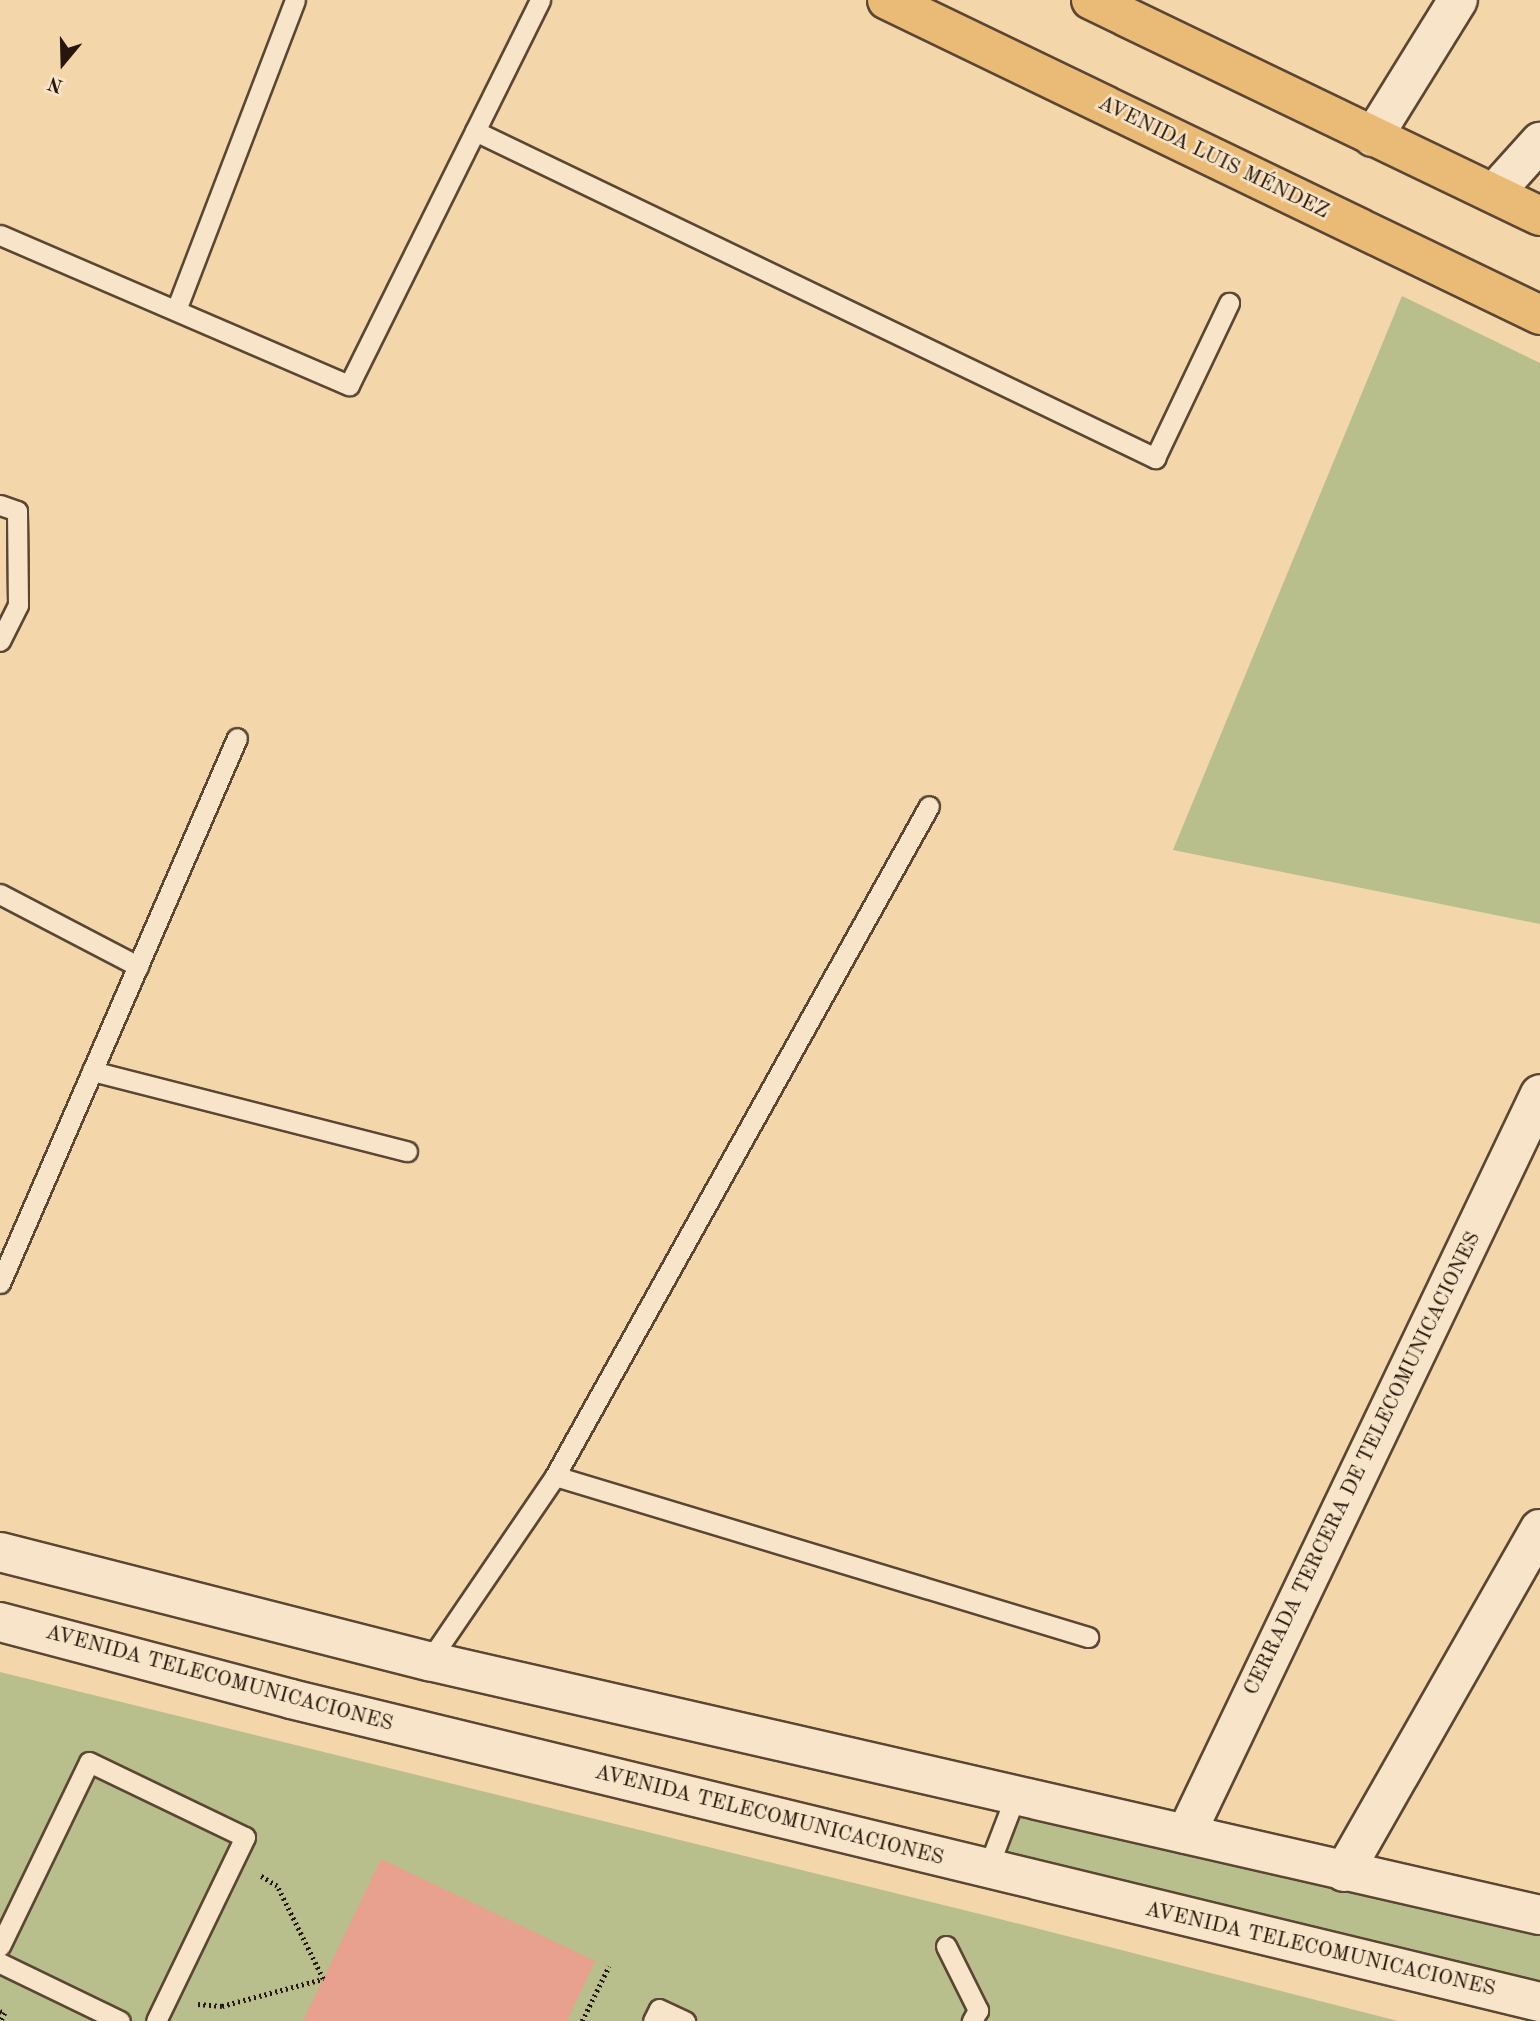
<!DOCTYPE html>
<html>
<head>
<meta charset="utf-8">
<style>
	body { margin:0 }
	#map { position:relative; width:1540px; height:2021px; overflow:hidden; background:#f4d6ab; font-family:"Old Standard TT",serif }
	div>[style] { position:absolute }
	.green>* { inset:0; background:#b8be8c }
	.building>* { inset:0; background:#e7a18e }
	.path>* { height:4.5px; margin-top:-2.25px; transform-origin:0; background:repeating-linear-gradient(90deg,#26160b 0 2px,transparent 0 5.5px) }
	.roads { filter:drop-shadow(2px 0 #5a4633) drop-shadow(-2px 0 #5a4633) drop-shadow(0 2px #5a4633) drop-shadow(0 -2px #5a4633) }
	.service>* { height:19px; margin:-9.5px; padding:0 9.5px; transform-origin:9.5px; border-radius:9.5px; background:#f8e4c8 }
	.minor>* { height:38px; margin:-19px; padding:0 19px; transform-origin:19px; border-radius:19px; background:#f8e4c8 }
	.primary>* { height:38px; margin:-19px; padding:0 19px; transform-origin:19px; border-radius:19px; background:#eabb76 }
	span { translate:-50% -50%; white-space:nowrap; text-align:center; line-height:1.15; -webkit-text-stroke:5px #f8e4c8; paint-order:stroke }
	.street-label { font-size:21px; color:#26160b }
	.north { position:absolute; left:28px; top:28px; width:70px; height:70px; -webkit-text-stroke:5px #f8e4c8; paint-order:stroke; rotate:199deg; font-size:19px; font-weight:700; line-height:28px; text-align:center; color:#26160b }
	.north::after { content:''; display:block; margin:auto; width:24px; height:32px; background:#26160b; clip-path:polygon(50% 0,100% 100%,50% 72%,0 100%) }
</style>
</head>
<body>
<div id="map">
	<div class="green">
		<i style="clip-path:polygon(1402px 296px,1540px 363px,1540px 924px,1173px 850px)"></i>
		<i style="clip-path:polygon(0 1672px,996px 1918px,1398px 2021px,0 2021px)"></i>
		<i style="clip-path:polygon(1017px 1792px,1540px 1920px,1540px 1997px,987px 1870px)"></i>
	</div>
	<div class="building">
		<i style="clip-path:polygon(381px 1859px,595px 1961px,567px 2021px,303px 2021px)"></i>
	</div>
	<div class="path">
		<i style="left:198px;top:2004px;width:24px;rotate:5deg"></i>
		<i style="left:222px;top:2006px;width:105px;rotate:-15deg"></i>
		<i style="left:323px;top:1979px;width:104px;rotate:-116.3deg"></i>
		<i style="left:277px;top:1886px;width:21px;rotate:-149deg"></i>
		<i style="left:0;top:2011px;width:5px;rotate:22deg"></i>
		<i style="left:5px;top:2013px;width:9px;rotate:117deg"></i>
		<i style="left:582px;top:2021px;width:61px;rotate:-63.9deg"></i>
	</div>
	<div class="roads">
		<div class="service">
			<i style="left:475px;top:131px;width:755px;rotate:25.68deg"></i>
			<i style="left:1155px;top:458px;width:172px;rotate:-64.5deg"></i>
			<i style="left:0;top:235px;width:380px;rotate:23.3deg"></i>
			<i style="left:349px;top:385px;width:430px;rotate:-63.6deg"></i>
			<i style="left:176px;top:310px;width:332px;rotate:-69deg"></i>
			<i style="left:0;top:505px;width:18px;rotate:19deg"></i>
			<i style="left:17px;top:511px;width:94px;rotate:89.4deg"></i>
			<i style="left:18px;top:605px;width:40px;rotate:116.6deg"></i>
			<i style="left:0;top:894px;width:156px;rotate:27.6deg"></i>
			<i style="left:92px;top:1071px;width:325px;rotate:14.3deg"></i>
			<i style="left:0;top:1283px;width:594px;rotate:-66.5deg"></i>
			<i style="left:555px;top:1476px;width:557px;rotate:16.81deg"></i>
			<i style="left:429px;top:1661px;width:224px;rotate:-55.7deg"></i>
			<i style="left:555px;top:1476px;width:767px;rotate:-60.83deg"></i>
			<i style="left:987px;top:1870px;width:84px;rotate:-69deg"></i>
			<i style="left:0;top:1946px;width:204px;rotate:-64.2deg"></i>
			<i style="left:89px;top:1762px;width:173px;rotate:25.7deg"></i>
			<i style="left:245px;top:1837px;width:204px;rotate:115.8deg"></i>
			<i style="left:946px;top:1946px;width:72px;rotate:63.4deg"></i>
			<i style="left:978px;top:2010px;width:13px;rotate:119deg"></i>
			<i style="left:0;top:1963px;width:133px;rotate:25.8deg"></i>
			<i style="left:653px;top:2021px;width:13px;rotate:-63deg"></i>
			<i style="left:659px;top:2009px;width:29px;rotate:25deg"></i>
		</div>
		<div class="minor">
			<i style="left:1373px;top:137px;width:161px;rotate:-58.2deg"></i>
			<i style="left:1494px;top:193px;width:69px;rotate:-48deg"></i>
			<i style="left:0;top:1552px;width:443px;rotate:14.3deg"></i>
			<i style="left:429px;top:1661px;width:1140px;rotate:12.88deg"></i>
			<i style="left:0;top:1622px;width:301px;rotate:14.8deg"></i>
			<i style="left:291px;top:1699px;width:1285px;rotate:13.64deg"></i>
			<i style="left:1186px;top:1834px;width:820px;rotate:-64.43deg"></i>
			<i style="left:1344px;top:1872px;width:395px;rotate:-60.3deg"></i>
		</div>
		<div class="primary">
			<i style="left:887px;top:0;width:725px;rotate:25.75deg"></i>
			<i style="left:1091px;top:0;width:498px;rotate:25.7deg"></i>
		</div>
	</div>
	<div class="street-label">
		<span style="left:1213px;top:158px;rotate:26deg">AVENIDA LUIS MÉNDEZ</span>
		<span style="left:1363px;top:1464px;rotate:-64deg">CERRADA TERCERA DE TELECOMUNICACIONES</span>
		<span style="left:219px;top:1679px;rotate:15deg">AVENIDA TELECOMUNICACIONES</span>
		<span style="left:769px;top:1816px;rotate:14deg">AVENIDA TELECOMUNICACIONES</span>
		<span style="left:1320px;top:1950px;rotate:13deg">AVENIDA TELECOMUNICACIONES</span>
	</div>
	<div class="north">N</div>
</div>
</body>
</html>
